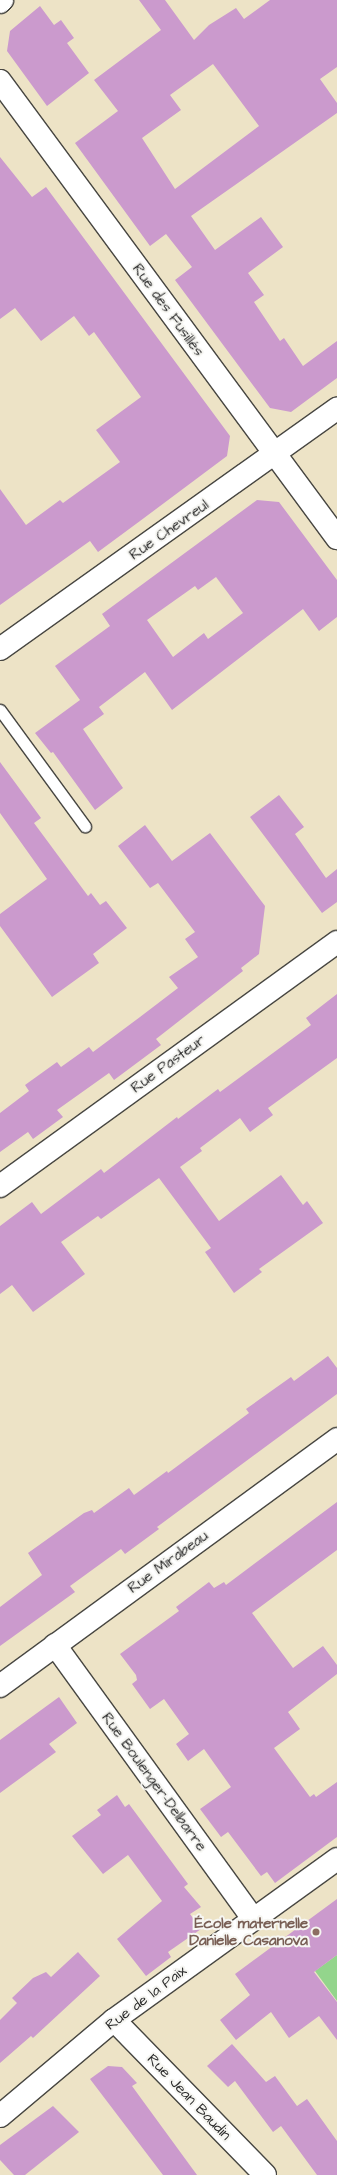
<!DOCTYPE html>
<html>
<head>
<meta charset="utf-8">
<style>
	body { margin:0 }
	#map { position:relative; width:337px; height:2175px; overflow:hidden; background:#ede3c6; font-family:"Architects Daughter",sans-serif }
	div>[style] { position:absolute }
	.green>* { inset:0; background:#93d58c }
	.building>* { inset:0; background:#cb9acd }
	.roads { filter:drop-shadow(1px 0 #484742) drop-shadow(-1px 0 #484742) drop-shadow(0 1px #484742) drop-shadow(0 -1px #484742) }
	.service>* { height:11px; margin:-5.5px; padding:0 5.5px; transform-origin:5.5px; border-radius:5.5px; background:#fff }
	.minor>* { height:22px; margin:-11px; padding:0 11px; transform-origin:11px; border-radius:11px; background:#fff }
	.secondary>* { height:22px; margin:-11px; padding:0 11px; transform-origin:11px; border-radius:11px; background:#fff }
	.dots>* { width:11px; height:11px; translate:-50% -50%; box-sizing:border-box; border:2px solid #f6f6f2; border-radius:50% }
	span { translate:-50% -50%; white-space:nowrap; text-align:center; line-height:1.15; -webkit-text-stroke:4px #f6f6f2; paint-order:stroke }
	.street-label { font-size:15px; color:#2b2b2b }
	.education-label { font-size:15px; color:#785e54; font-weight:700 }
	.right { translate:-100% -50%; text-align:right }
</style>
</head>
<body>
<div id="map">
	<div class="green">
		<i style="clip-path:polygon(337px 1955px,337px 2001px,315px 1971px)"></i>
	</div>
	<div class="building">
		<i style="clip-path:polygon(evenodd,139px 0,165px 0,194px 40px,209px 25px,236px 8px,244px 19px,270px 0,337px 0,337px 67px,320px 79px,337px 103px,337px 113px,191px 216px,215px 250px,261px 217px,283px 247px,248px 273px,264px 295px,254px 302px,280px 341px,284px 338px,303px 366px,337px 341px,337px 378px,291px 412px,270px 408px,175px 280px,192px 267px,166px 234px,150px 246px,75px 143px,118px 111px,94px 80px,161px 30px,139px 0,213px 64px,259px 126px,175px 189px,142px 138px,181px 110px,170px 95px,213px 64px)"></i>
		<i style="clip-path:polygon(40px 6px,54px 25px,61px 20px,74px 38px,67px 43px,89px 73px,47px 106px,7px 51px,10px 31px)"></i>
		<i style="clip-path:polygon(0 157px,32px 197px,46px 187px,230px 436px,227px 456px,140px 521px,98px 552px,90px 541px,0 605px,0 489px,26px 525px,60px 500px,63px 503px,120px 462px,96px 430px,141px 397px,94px 332px,89px 336px,74px 316px,41px 341px,15px 308px,0 319px)"></i>
		<i style="clip-path:polygon(evenodd,257px 500px,279px 502px,337px 580px,337px 617px,319px 631px,303px 609px,172px 710px,145px 672px,99px 707px,104px 714px,83px 729px,123px 788px,95px 810px,53px 752px,51px 753px,35px 733px,80px 700px,55px 666px,110px 626px,102px 614px,257px 500px,216px 577px,243px 613px,208px 639px,204px 633px,173px 657px,147px 620px,195px 586px,198px 590px,216px 577px)"></i>
		<i style="clip-path:polygon(0 762px,41px 818px,34px 823px,88px 896px,91px 893px,100px 905px,106px 901px,127px 928px,93px 954px,99px 963px,52px 997px,0 926px,0 914px,47px 879px,0 813px)"></i>
		<i style="clip-path:polygon(279px 795px,304px 827px,295px 834px,326px 878px,337px 869px,337px 902px,322px 913px,250px 817px)"></i>
		<i style="clip-path:polygon(145px 825px,172px 861px,210px 833px,265px 906px,259px 954px,241px 968px,243px 971px,156px 1039px,161px 1045px,114px 1080px,109px 1073px,57px 1110px,63px 1117px,33px 1139px,28px 1132px,0 1152px,0 1113px,29px 1091px,25px 1085px,57px 1062px,61px 1067px,89px 1047px,93px 1052px,140px 1017px,178px 988px,169px 977px,198px 957px,185px 939px,195px 932px,158px 883px,150px 888px,118px 846px)"></i>
		<i style="clip-path:polygon(337px 994px,337px 1058px,268px 1108px,273px 1115px,250px 1132px,240px 1118px,200px 1148px,202px 1151px,180px 1167px,219px 1221px,281px 1175px,303px 1205px,307px 1201px,323px 1223px,259px 1269px,262px 1272px,234px 1293px,205px 1252px,211px 1248px,159px 1178px,101px 1219px,98px 1216px,61px 1242px,85px 1274px,33px 1312px,12px 1285px,0 1294px,0 1226px,32px 1202px,41px 1214px,101px 1169px,104px 1173px,177px 1117px,178px 1119px,218px 1089px,220px 1092px,311px 1025px,306px 1018px)"></i>
		<i style="clip-path:polygon(328px 1356px,337px 1368px,337px 1394px,157px 1527px,159px 1529px,125px 1554px,121px 1549px,70px 1586px,75px 1592px,0 1646px,0 1607px,42px 1575px,28px 1553px,84px 1513px,92px 1510px,94px 1513px,129px 1488px,134px 1495px,167px 1471px,168px 1473px,249px 1413px,246px 1409px,291px 1377px,294px 1381px)"></i>
		<i style="clip-path:polygon(337px 1502px,337px 1550px,252px 1613px,293px 1668px,323px 1646px,337px 1665px,337px 1674px,288px 1712px,300px 1729px,274px 1748px,310px 1797px,314px 1794px,316px 1797px,337px 1782px,337px 1837px,275px 1883px,267px 1872px,261px 1876px,228px 1832px,221px 1837px,200px 1809px,231px 1787px,204px 1749px,188px 1761px,176px 1744px,189px 1734px,164px 1699px,150px 1709px,132px 1684px,137px 1680px,136px 1675px,120px 1654px,179px 1611px,176px 1607px,209px 1582px,214px 1588px,224px 1582px,226px 1585px)"></i>
		<i style="clip-path:polygon(59px 1697px,77px 1723px,49px 1744px,56px 1752px,0 1793px,0 1740px)"></i>
		<i style="clip-path:polygon(117px 1795px,125px 1807px,129px 1804px,188px 1884px,184px 1887px,201px 1907px,190px 1914px,201px 1929px,168px 1952px,171px 1957px,146px 1976px,117px 1939px,162px 1901px,128px 1855px,103px 1874px,72px 1836px,101px 1815px,97px 1810px)"></i>
		<i style="clip-path:polygon(337px 1899px,337px 1955px,314px 1972px,337px 2002px,337px 2040px,319px 2016px,289px 2038px,271px 2012px,236px 2040px,220px 2020px,250px 1995px,235px 1974px)"></i>
		<i style="clip-path:polygon(78px 1952px,100px 1976px,33px 2038px,31px 2036px,0 2063px,0 2020px,17px 2003px,12px 1998px,33px 1978px,46px 1972px,51px 1977px)"></i>
		<i style="clip-path:polygon(232px 2044px,266px 2082px,275px 2076px,297px 2106px,307px 2099px,337px 2141px,337px 2175px,317px 2175px,281px 2126px,273px 2132px,235px 2081px,228px 2087px,207px 2066px)"></i>
		<i style="clip-path:polygon(108px 2066px,122px 2067px,137px 2083px,132px 2086px,197px 2175px,163px 2175px,90px 2079px)"></i>
		<i style="clip-path:polygon(53px 2106px,79px 2132px,25px 2175px,14px 2175px,0 2160px,0 2145px)"></i>
	</div>
	<div class="roads">
		<div class="service">
			<i style="left:0;top:710px;width:144px;rotate:53.8deg"></i>
		</div>
		<div class="minor">
			<i style="left:0;top:81px;width:568px;rotate:53.59deg"></i>
			<i style="left:0;top:649px;width:414px;rotate:-35.5deg"></i>
			<i style="left:0;top:1186px;width:416px;rotate:-35.9deg"></i>
			<i style="left:55px;top:1645px;width:338px;rotate:54.1deg"></i>
			<i style="left:0;top:1686px;width:418px;rotate:-36.2deg"></i>
			<i style="left:114px;top:2020px;width:216px;rotate:45.7deg"></i>
			<i style="left:0;top:2116px;width:149px;rotate:-40.1deg"></i>
			<i style="left:114px;top:2020px;width:275px;rotate:-35.8deg"></i>
		</div>
		<div class="secondary">
			<i style="left:0;top:2px;width:3px;rotate:-45deg"></i>
		</div>
	</div>
	<div class="dots">
		<i style="left:316px;top:1932px;background:#8d6e63"></i>
	</div>
	<div class="street-label">
		<span style="left:168px;top:310px;rotate:54deg">Rue des Fusillés</span>
		<span style="left:169px;top:530px;rotate:-35deg">Rue Chevreul</span>
		<span style="left:168px;top:1064px;rotate:-36deg">Rue Pasteur</span>
		<span style="left:168px;top:1562px;rotate:-36deg">Rue Mirabeau</span>
		<span style="left:154px;top:1782px;rotate:54deg">Rue Boulenger-Delbarre</span>
		<span style="left:146px;top:1998px;rotate:-37deg">Rue de la Paix</span>
		<span style="left:189px;top:2097px;rotate:46deg">Rue Jean Baudin</span>
	</div>
	<div class="education-label">
		<span class="right" style="left:308px;top:1932px">École maternelle<br>Danielle Casanova</span>
	</div>
</div>
</body>
</html>
